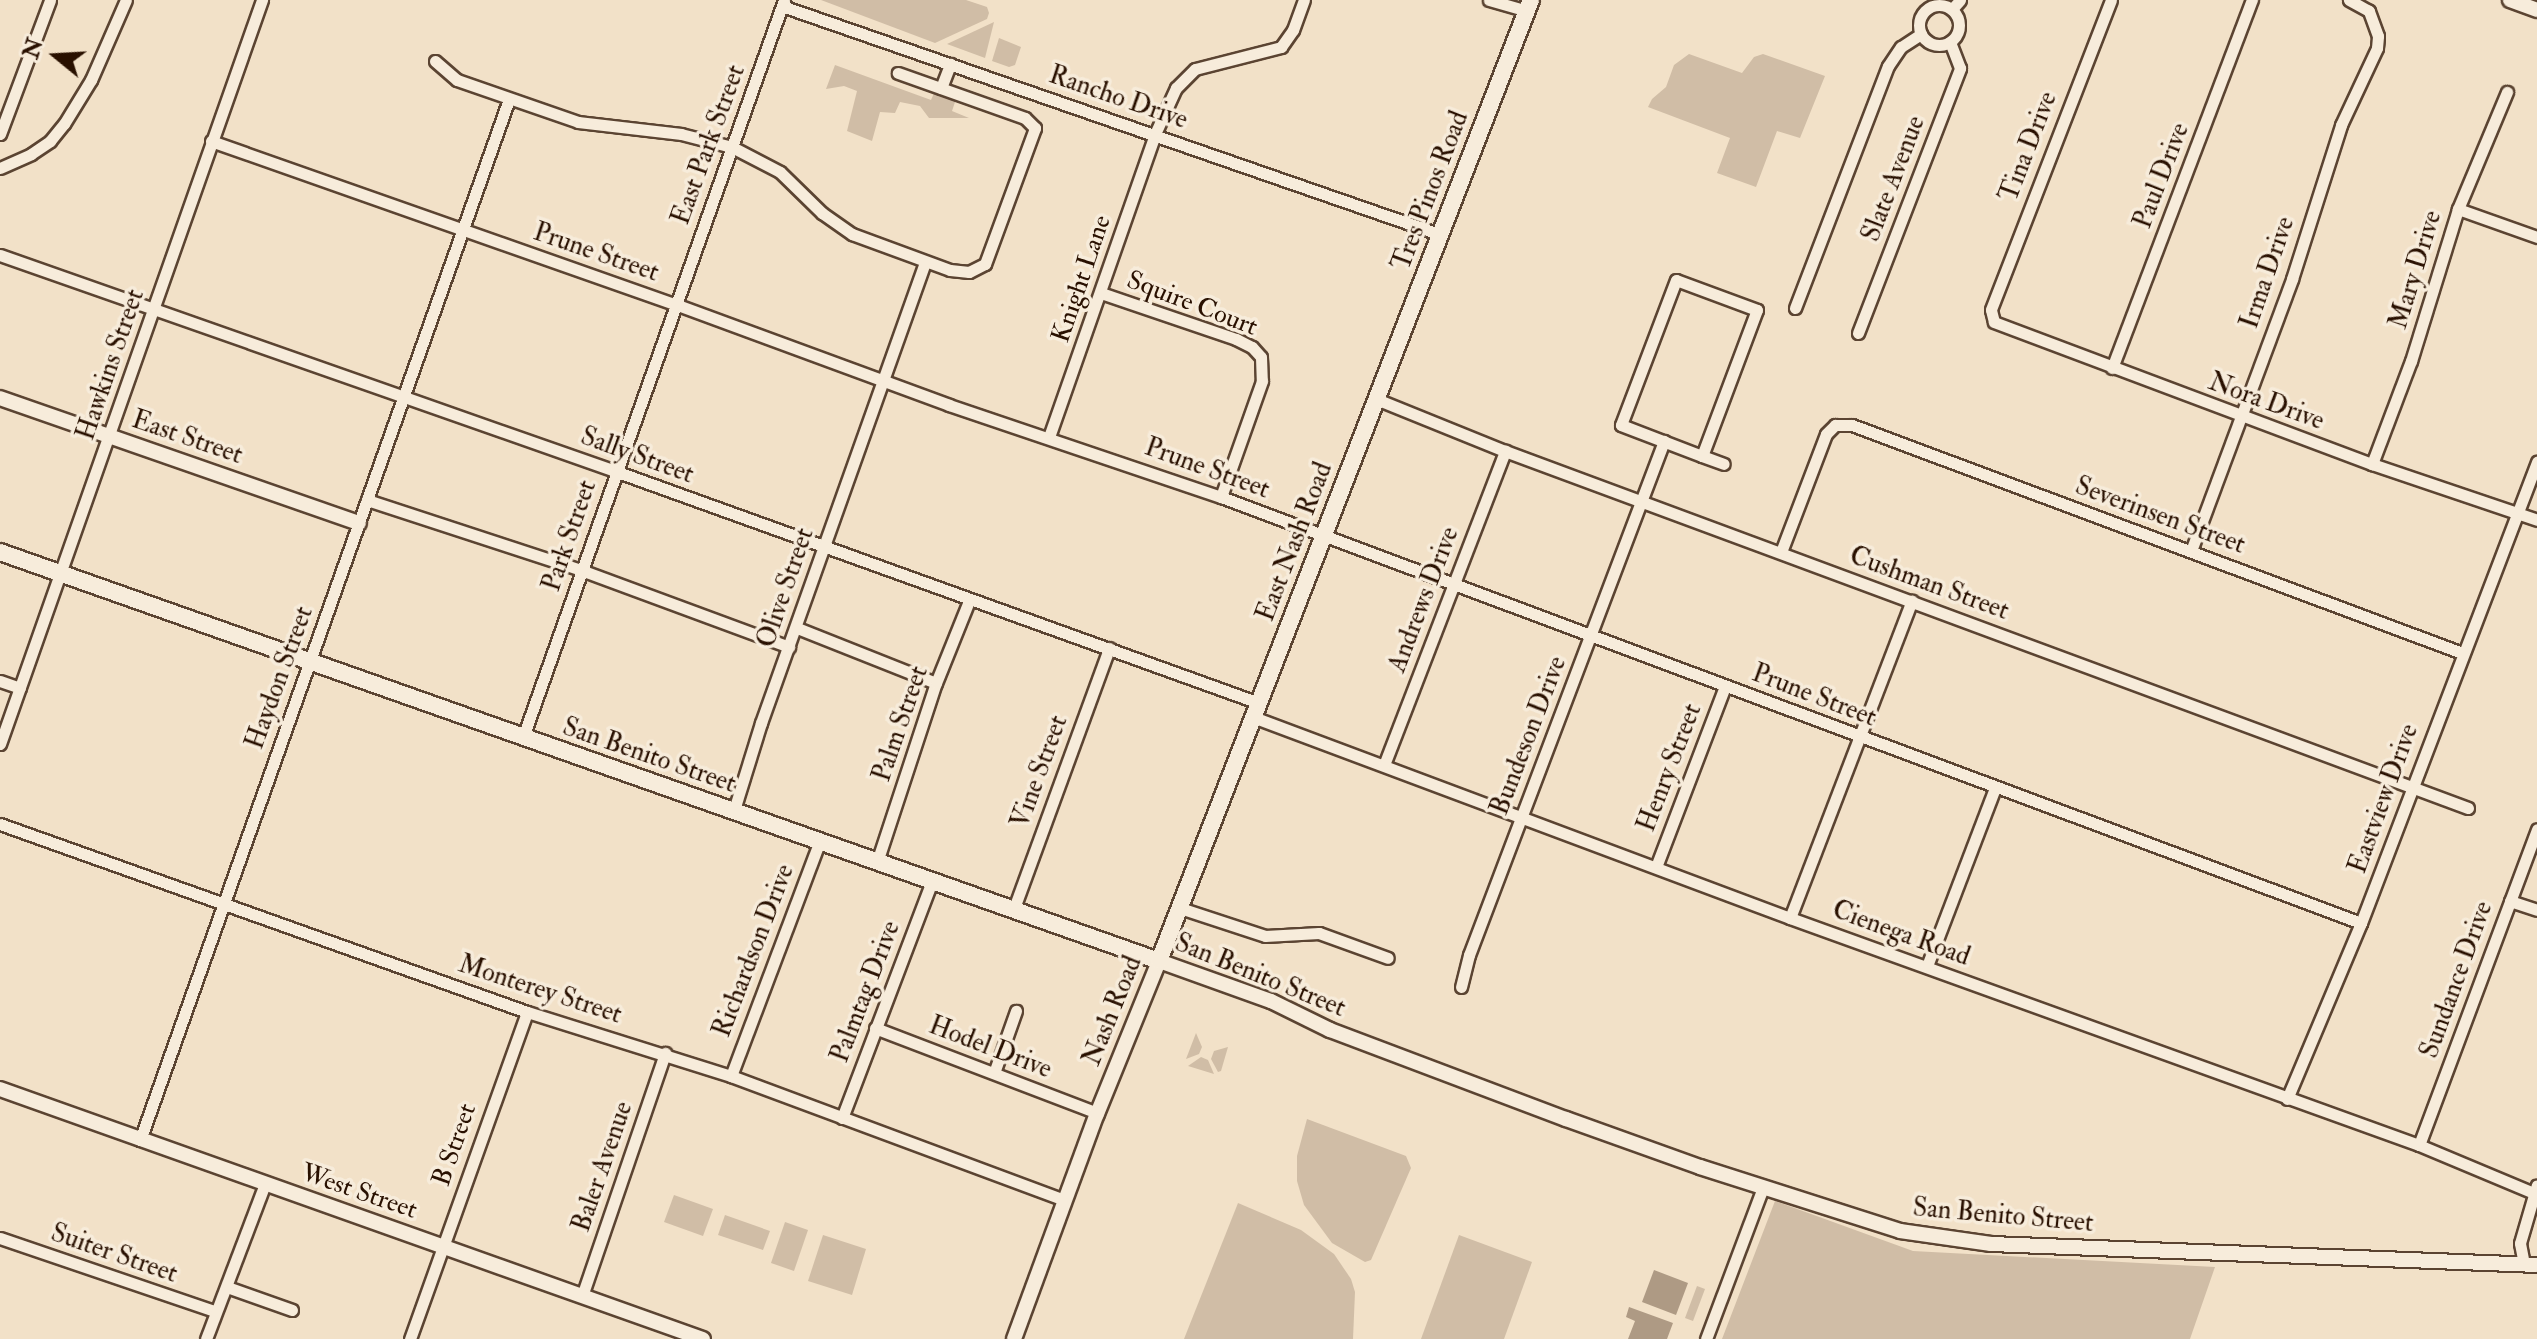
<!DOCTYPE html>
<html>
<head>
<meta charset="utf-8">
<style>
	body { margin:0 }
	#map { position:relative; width:2537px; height:1339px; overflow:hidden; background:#f2e1c8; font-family:"IM FELL Double Pica",serif }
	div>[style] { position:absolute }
	.green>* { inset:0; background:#d0bda6 }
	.water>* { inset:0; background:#ae9a84 }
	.roads { filter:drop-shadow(2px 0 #5b4432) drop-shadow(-2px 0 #5b4432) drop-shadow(0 2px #5b4432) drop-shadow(0 -2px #5b4432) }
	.minor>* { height:11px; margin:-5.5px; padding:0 5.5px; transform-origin:5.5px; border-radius:5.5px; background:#f7ecdb }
	.minor>.ring { margin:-5.5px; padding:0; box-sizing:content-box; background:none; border:11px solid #f7ecdb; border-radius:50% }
	.tertiary>* { height:14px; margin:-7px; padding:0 7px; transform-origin:7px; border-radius:7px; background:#f7ecdb }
	.secondary>* { height:16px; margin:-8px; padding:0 8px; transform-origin:8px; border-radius:8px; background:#f7ecdb }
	span { translate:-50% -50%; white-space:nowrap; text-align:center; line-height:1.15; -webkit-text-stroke:7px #f7ecdb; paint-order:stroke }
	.street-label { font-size:26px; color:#291000 }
	.north { position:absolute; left:16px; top:16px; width:80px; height:80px; -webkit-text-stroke:6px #f7ecdb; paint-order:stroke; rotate:288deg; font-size:22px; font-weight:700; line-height:32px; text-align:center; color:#291000 }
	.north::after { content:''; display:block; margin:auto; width:28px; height:36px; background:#291000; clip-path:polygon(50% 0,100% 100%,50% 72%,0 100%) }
</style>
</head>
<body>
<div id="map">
	<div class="green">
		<i style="clip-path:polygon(821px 0,966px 0,987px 7px,989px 13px,987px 19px,935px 43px)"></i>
		<i style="clip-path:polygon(994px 22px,985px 58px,947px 44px)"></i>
		<i style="clip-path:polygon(999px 38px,1021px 47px,1015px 65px,1009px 67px,992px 61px)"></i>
		<i style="clip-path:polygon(1689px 54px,1742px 73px,1754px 57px,1763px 54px,1825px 76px,1800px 138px,1777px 131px,1756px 187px,1717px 173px,1730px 138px,1648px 107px,1652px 99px,1666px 87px,1674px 65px)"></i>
		<i style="clip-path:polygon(835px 65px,931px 100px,935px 91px,956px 99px,952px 111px,969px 118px,929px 118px,920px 106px,900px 102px,895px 113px,880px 112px,872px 141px,847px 131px,857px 91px,844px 86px,826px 89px)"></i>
		<i style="clip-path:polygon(1196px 1033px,1202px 1047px,1199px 1054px,1186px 1059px)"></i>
		<i style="clip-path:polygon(1228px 1047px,1221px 1071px,1218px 1072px,1211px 1059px,1214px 1051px)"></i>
		<i style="clip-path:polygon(1201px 1057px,1208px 1060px,1214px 1074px,1188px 1066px)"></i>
		<i style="clip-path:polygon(1307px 1119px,1406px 1156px,1411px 1168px,1371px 1260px,1365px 1262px,1332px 1243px,1304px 1205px,1297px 1181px,1297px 1156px)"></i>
		<i style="clip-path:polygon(674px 1195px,713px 1209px,703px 1236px,664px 1222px)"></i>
		<i style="clip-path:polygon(1775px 1201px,1913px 1251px,2215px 1267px,2190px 1339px,1722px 1339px)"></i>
		<i style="clip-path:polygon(1238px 1203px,1301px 1230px,1334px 1254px,1351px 1279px,1355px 1292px,1353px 1339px,1184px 1339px)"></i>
		<i style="clip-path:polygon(725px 1215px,770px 1231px,763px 1250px,718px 1235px)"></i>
		<i style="clip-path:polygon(785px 1222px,808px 1230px,794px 1271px,771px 1263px)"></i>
		<i style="clip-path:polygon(823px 1235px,866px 1249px,852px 1295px,808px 1281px)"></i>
		<i style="clip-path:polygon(1459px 1235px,1532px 1262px,1504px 1339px,1421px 1339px)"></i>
		<i style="clip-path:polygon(1697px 1286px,1705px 1289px,1693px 1321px,1685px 1318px)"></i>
	</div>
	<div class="water">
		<i style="clip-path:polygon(1654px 1270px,1688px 1283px,1676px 1315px,1642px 1302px)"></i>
		<i style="clip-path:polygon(1629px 1307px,1673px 1323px,1667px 1339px,1628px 1339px,1635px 1321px,1626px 1317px)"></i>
	</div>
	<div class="roads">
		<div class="minor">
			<i style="left:1489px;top:0;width:40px;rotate:16deg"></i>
			<i style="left:2111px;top:0;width:332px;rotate:111.2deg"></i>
			<i style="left:1991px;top:310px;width:12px;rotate:76deg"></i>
			<i style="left:1994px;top:322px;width:404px;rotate:20.6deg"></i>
			<i style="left:2372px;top:464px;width:174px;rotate:18.7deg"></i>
			<i class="ring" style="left:1919px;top:5px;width:29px;height:29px"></i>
			<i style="left:782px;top:6px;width:695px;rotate:19.14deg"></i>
			<i style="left:1952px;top:9px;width:12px;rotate:-48deg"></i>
			<i style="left:435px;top:61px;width:29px;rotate:41deg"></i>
			<i style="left:457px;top:80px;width:128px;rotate:19.1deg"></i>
			<i style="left:578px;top:122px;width:104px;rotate:6.6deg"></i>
			<i style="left:681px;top:134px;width:53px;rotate:14.3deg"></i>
			<i style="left:732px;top:147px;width:54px;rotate:27.5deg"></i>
			<i style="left:780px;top:172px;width:59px;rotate:44.3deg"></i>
			<i style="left:822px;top:213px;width:37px;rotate:35deg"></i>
			<i style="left:852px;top:234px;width:104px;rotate:20.2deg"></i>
			<i style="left:950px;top:270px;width:19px;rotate:6deg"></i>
			<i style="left:969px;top:272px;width:18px;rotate:-27deg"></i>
			<i style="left:985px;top:264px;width:145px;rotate:-69.8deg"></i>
			<i style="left:1035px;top:128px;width:14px;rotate:-135deg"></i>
			<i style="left:1025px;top:118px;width:135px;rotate:-160.5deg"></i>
			<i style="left:941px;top:88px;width:26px;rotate:-69deg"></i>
			<i style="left:0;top:134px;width:143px;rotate:-69.5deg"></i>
			<i style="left:211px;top:141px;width:492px;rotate:19.4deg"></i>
			<i style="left:675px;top:304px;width:292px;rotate:20.2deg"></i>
			<i style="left:949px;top:405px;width:287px;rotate:18.7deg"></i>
			<i style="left:1221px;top:497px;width:1217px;rotate:20.49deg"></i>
			<i style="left:0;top:168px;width:34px;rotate:-24deg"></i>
			<i style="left:31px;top:154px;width:23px;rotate:-34deg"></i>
			<i style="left:50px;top:141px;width:22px;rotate:-51deg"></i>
			<i style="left:64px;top:124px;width:52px;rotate:-58.5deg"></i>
			<i style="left:91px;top:80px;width:87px;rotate:-66.4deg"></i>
			<i style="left:2458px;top:209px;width:84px;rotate:19.5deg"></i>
			<i style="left:0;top:255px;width:652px;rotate:19.35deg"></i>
			<i style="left:615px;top:471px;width:685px;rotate:19.81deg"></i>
			<i style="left:1101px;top:293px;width:143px;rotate:18.8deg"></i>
			<i style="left:1236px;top:339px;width:18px;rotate:27deg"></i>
			<i style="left:1252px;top:347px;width:13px;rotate:48deg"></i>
			<i style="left:1261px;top:357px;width:24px;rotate:88deg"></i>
			<i style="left:1262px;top:381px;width:123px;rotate:109.5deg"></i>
			<i style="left:1795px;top:308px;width:259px;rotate:-69deg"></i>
			<i style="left:1888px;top:66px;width:23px;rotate:-56deg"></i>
			<i style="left:1901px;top:47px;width:24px;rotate:-33deg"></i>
			<i style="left:1858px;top:333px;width:284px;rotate:-68.9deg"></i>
			<i style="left:1960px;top:68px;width:28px;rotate:-111deg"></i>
			<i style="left:2112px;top:368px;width:394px;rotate:-69.2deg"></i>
			<i style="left:1376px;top:399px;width:139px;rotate:22deg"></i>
			<i style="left:1505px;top:451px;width:1027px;rotate:20.34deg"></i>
			<i style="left:1049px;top:437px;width:321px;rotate:-70.7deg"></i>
			<i style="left:1155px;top:134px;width:51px;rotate:-65.5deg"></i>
			<i style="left:1176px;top:88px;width:27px;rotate:-45deg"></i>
			<i style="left:1195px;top:69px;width:89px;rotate:-14.3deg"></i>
			<i style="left:1281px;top:47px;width:21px;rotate:-55deg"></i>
			<i style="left:1293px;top:30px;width:32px;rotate:-70deg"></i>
			<i style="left:1702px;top:456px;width:156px;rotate:-69.4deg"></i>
			<i style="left:1757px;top:310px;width:86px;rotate:-159.7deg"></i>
			<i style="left:1676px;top:280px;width:155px;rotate:110.8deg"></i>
			<i style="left:1621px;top:425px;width:87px;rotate:20.9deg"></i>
			<i style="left:1702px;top:456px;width:23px;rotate:20deg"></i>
			<i style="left:2372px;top:464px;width:110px;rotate:-69.3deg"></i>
			<i style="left:2411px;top:361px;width:159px;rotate:-72.8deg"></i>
			<i style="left:2458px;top:209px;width:127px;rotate:-67.3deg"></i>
			<i style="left:367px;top:500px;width:225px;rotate:18.1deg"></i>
			<i style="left:581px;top:570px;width:222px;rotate:20.3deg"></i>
			<i style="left:2191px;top:551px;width:290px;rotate:-69.6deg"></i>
			<i style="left:2292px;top:279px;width:162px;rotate:-72.3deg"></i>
			<i style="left:2341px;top:125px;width:85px;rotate:-64.9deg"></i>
			<i style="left:2377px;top:48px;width:12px;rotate:-85deg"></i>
			<i style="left:2378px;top:36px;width:27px;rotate:-110deg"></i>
			<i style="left:2369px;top:11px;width:23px;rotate:-151deg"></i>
			<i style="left:1781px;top:552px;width:126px;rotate:-69.1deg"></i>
			<i style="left:1826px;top:434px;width:13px;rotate:-45deg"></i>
			<i style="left:1835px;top:425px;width:17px"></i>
			<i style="left:1852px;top:425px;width:651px;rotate:20.49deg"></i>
			<i style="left:797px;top:628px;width:149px;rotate:21.6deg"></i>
			<i style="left:0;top:681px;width:21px;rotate:19deg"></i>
			<i style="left:1253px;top:717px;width:573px;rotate:20.52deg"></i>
			<i style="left:1790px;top:918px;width:669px;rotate:19.84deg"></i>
			<i style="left:2419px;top:1145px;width:125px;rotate:22.7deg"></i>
			<i style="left:523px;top:737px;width:782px;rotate:-70.5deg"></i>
			<i style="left:0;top:744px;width:789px;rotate:-70.6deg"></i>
			<i style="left:1384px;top:765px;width:337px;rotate:-68.9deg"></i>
			<i style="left:734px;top:810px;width:91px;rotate:-72.8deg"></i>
			<i style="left:761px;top:723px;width:489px;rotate:-70.4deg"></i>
			<i style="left:0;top:824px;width:560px;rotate:19.63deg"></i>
			<i style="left:527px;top:1012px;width:214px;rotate:17.4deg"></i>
			<i style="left:731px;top:1076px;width:356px;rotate:20.4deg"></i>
			<i style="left:877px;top:862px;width:188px;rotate:-71.8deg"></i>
			<i style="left:936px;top:683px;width:88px;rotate:-68.1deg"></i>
			<i style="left:1656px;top:867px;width:194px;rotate:-69.1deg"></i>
			<i style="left:2510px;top:901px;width:28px;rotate:18deg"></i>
			<i style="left:1180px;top:908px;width:89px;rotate:18.2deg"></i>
			<i style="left:1265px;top:936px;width:54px;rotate:-3.2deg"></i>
			<i style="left:1319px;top:933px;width:73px;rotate:19.9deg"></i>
			<i style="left:1013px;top:911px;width:280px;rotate:-69.9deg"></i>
			<i style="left:1790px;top:918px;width:340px;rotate:-69deg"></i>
			<i style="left:1927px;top:966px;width:191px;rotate:-69.1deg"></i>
			<i style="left:1461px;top:987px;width:33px;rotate:-76deg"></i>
			<i style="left:1469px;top:955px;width:550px;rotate:-69.22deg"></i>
			<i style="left:875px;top:1028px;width:230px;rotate:20.9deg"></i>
			<i style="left:994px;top:1073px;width:66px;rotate:-70.5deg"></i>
			<i style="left:731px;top:1076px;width:251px;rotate:-69.3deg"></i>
			<i style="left:2287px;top:1099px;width:191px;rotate:-67.2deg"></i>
			<i style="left:2361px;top:923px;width:494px;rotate:-69.1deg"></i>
			<i style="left:842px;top:1118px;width:254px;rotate:-69.2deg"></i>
			<i style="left:140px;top:1140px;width:1104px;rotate:-70.48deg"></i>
			<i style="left:2419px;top:1145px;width:337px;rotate:-69.5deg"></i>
			<i style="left:0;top:1238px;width:226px;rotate:18.8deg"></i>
			<i style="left:2524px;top:1264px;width:21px;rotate:-101deg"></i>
			<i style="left:2520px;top:1243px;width:60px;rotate:-73.7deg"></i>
			<i style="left:227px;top:1287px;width:69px;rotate:19.5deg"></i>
			<i style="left:582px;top:1296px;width:257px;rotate:-71.1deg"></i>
			<i style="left:206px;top:1339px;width:166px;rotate:-69.2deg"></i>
			<i style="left:410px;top:1339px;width:347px;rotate:-70.3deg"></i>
			<i style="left:1706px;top:1339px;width:162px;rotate:-69.4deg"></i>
		</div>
		<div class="tertiary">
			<i style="left:2510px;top:0;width:29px;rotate:20deg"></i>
			<i style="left:0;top:398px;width:380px;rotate:19.2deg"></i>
			<i style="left:0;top:1089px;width:746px;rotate:19.58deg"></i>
			<i style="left:1014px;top:1339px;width:240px;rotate:-69.8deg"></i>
			<i style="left:1097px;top:1114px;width:165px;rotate:-67.9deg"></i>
			<i style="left:1159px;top:961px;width:119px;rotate:19.7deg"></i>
			<i style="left:1271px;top:1001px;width:66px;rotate:26.2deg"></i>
			<i style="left:1330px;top:1030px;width:252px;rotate:20.7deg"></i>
			<i style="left:1566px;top:1119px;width:142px;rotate:19.7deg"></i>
			<i style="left:1700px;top:1167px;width:210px;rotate:17.7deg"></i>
			<i style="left:1900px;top:1231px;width:92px;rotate:8.1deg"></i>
			<i style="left:1991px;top:1244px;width:546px;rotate:2.2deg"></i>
		</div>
		<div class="secondary">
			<i style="left:0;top:552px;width:1229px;rotate:19.44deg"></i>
			<i style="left:1159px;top:961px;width:1030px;rotate:-68.84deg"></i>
		</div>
	</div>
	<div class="street-label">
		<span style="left:1118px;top:98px;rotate:19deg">Rancho Drive</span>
		<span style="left:709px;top:145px;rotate:-70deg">East Park Street</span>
		<span style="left:2029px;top:147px;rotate:-69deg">Tina Drive</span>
		<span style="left:2162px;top:176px;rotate:-69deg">Paul Drive</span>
		<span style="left:1894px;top:179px;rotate:-69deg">Slate Avenue</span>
		<span style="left:1431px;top:191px;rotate:-69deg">Tres Pinos Road</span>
		<span style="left:596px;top:253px;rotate:19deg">Prune Street</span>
		<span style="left:2416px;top:270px;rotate:-73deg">Mary Drive</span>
		<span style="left:2268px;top:273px;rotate:-71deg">Irma Drive</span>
		<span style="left:1082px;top:279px;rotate:-71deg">Knight Lane</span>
		<span style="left:1192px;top:304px;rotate:21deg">Squire Court</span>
		<span style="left:111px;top:365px;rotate:-71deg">Hawkins Street</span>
		<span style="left:2266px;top:402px;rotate:20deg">Nora Drive</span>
		<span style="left:187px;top:438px;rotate:19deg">East Street</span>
		<span style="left:637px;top:456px;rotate:20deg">Sally Street</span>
		<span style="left:1207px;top:469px;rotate:20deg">Prune Street</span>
		<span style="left:2160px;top:516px;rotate:20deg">Severinsen Street</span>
		<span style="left:570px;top:536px;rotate:-71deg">Park Street</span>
		<span style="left:1295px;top:542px;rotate:-69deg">East Nash Road</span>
		<span style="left:1929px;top:584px;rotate:20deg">Cushman Street</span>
		<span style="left:786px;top:588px;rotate:-71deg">Olive Street</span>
		<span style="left:1424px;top:600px;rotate:-69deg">Andrews Drive</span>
		<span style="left:280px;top:678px;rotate:-70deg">Haydon Street</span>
		<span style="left:1814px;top:696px;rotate:21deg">Prune Street</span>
		<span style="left:901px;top:724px;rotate:-71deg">Palm Street</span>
		<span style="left:1529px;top:736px;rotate:-69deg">Bundeson Drive</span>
		<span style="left:649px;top:756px;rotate:19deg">San Benito Street</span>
		<span style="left:1670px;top:768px;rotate:-69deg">Henry Street</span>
		<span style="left:1040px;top:772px;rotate:-70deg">Vine Street</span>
		<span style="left:2384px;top:799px;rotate:-70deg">Eastview Drive</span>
		<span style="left:1901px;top:934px;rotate:20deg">Cienega Road</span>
		<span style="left:754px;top:951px;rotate:-69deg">Richardson Drive</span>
		<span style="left:1260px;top:976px;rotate:22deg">San Benito Street</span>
		<span style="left:2457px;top:980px;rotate:-70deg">Sundance Drive</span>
		<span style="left:540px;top:990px;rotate:18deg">Monterey Street</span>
		<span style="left:866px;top:992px;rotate:-69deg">Palmtag Drive</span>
		<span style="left:1113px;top:1011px;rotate:-68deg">Nash Road</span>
		<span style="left:990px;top:1048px;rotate:21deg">Hodel Drive</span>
		<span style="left:455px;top:1145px;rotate:-71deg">B Street</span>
		<span style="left:603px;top:1167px;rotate:-71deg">Baler Avenue</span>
		<span style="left:359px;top:1192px;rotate:19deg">West Street</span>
		<span style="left:2003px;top:1216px;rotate:5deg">San Benito Street</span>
		<span style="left:114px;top:1254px;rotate:19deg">Suiter Street</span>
	</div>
	<div class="north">N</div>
</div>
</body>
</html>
